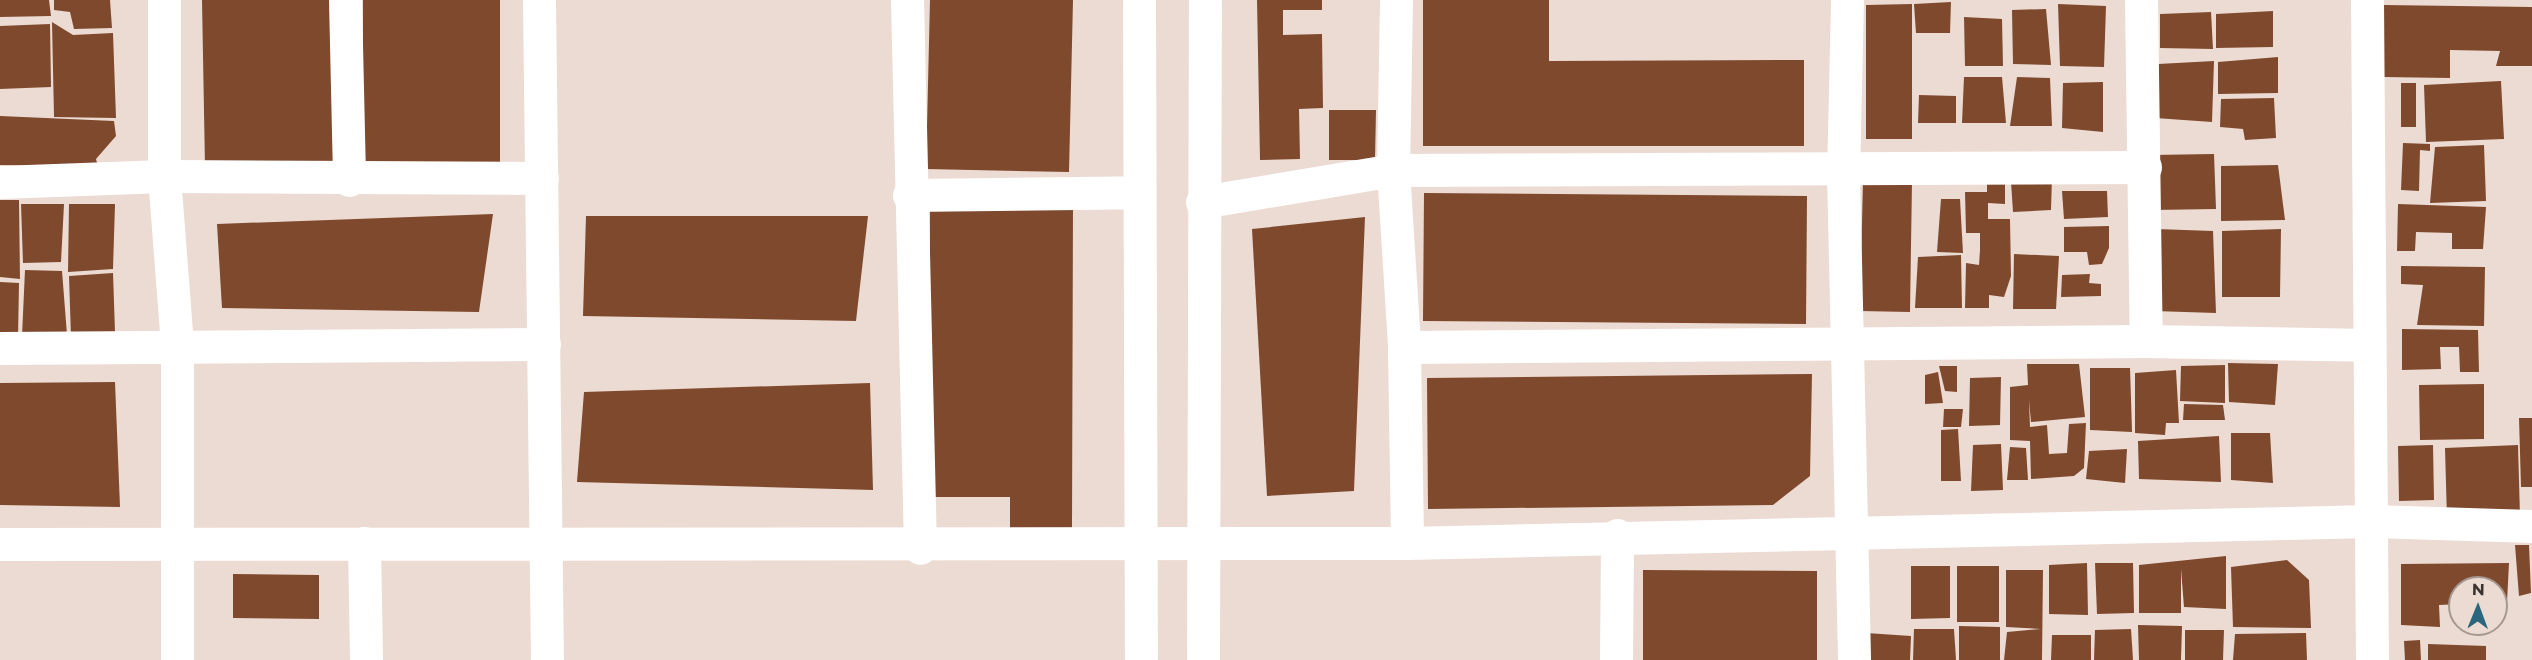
<!DOCTYPE html>
<html>
<head>
<meta charset="utf-8">
<style>
	body { margin:0 }
	#map { position:relative; width:2532px; height:660px; overflow:hidden; background:#ecdbd2; font-family:Montserrat,sans-serif }
	div>[style] { position:absolute }
	.building>* { inset:0; background:#7f492e }
	.pedestrian>* { height:33px; margin:-16.5px; padding:0 16.5px; transform-origin:16.5px; border-radius:16.5px; background:#fff }
	.minor>* { height:33px; margin:-16.5px; padding:0 16.5px; transform-origin:16.5px; border-radius:16.5px; background:#fff }
	span { translate:-50% -50%; white-space:nowrap; text-align:center; line-height:1.15; -webkit-text-stroke:6px #ecdbd2; paint-order:stroke }
	.north { position:absolute; left:2448px; top:576px; width:60px; height:60px; box-sizing:border-box; background:#ecdbd2; border:2px solid #a59891; border-radius:50%; rotate:1deg; font-size:16px; font-weight:700; line-height:24px; text-align:center; color:#3a3330 }
	.north::after { content:''; display:block; margin:auto; width:21px; height:27px; background:#2a667d; clip-path:polygon(50% 0,100% 100%,50% 72%,0 100%) }
</style>
</head>
<body>
<div id="map">
	<div class="building">
		<i style="clip-path:polygon(0 0,49px 0,51px 16px,0 17px)"></i>
		<i style="clip-path:polygon(54px 0,110px 0,112px 28px,74px 29px,70px 12px,54px 10px)"></i>
		<i style="clip-path:polygon(202px 0,332px 0,335px 166px,205px 167px)"></i>
		<i style="clip-path:polygon(363px 0,500px 0,500px 163px,363px 162px)"></i>
		<i style="clip-path:polygon(930px 0,1073px 0,1069px 172px,926px 169px)"></i>
		<i style="clip-path:polygon(1257px 0,1322px 0,1322px 10px,1283px 10px,1283px 35px,1322px 34px,1323px 108px,1299px 109px,1300px 159px,1260px 160px)"></i>
		<i style="clip-path:polygon(1423px 0,1549px 0,1549px 61px,1804px 60px,1804px 146px,1423px 146px)"></i>
		<i style="clip-path:polygon(1951px 2px,1950px 33px,1916px 33px,1914px 4px)"></i>
		<i style="clip-path:polygon(1912px 4px,1912px 139px,1866px 139px,1866px 5px)"></i>
		<i style="clip-path:polygon(2058px 4px,2106px 6px,2104px 67px,2060px 66px)"></i>
		<i style="clip-path:polygon(2384px 5px,2532px 7px,2532px 66px,2496px 66px,2500px 51px,2450px 50px,2450px 78px,2383px 77px)"></i>
		<i style="clip-path:polygon(2046px 9px,2051px 65px,2013px 64px,2012px 10px)"></i>
		<i style="clip-path:polygon(2273px 11px,2273px 47px,2216px 48px,2216px 14px)"></i>
		<i style="clip-path:polygon(2211px 12px,2213px 49px,2160px 48px,2160px 14px)"></i>
		<i style="clip-path:polygon(1964px 17px,2002px 19px,2003px 66px,1965px 66px)"></i>
		<i style="clip-path:polygon(52px 22px,73px 35px,113px 33px,116px 118px,54px 117px)"></i>
		<i style="clip-path:polygon(50px 24px,51px 87px,0 89px,0 26px)"></i>
		<i style="clip-path:polygon(2278px 57px,2278px 93px,2218px 94px,2218px 62px)"></i>
		<i style="clip-path:polygon(2214px 61px,2212px 122px,2155px 118px,2158px 64px)"></i>
		<i style="clip-path:polygon(1964px 77px,2002px 77px,2006px 123px,1962px 123px)"></i>
		<i style="clip-path:polygon(2017px 77px,2050px 78px,2052px 126px,2010px 126px)"></i>
		<i style="clip-path:polygon(2501px 81px,2504px 139px,2426px 142px,2424px 85px)"></i>
		<i style="clip-path:polygon(2103px 82px,2103px 132px,2062px 128px,2063px 83px)"></i>
		<i style="clip-path:polygon(2401px 83px,2416px 83px,2416px 127px,2401px 127px)"></i>
		<i style="clip-path:polygon(1919px 95px,1956px 96px,1956px 123px,1918px 123px)"></i>
		<i style="clip-path:polygon(2274px 98px,2276px 138px,2245px 140px,2243px 129px,2220px 127px,2221px 99px)"></i>
		<i style="clip-path:polygon(1329px 110px,1376px 110px,1375px 160px,1329px 160px)"></i>
		<i style="clip-path:polygon(0 116px,114px 121px,116px 136px,96px 159px,98px 167px,0 165px)"></i>
		<i style="clip-path:polygon(2403px 143px,2430px 144px,2430px 151px,2420px 150px,2419px 191px,2401px 190px)"></i>
		<i style="clip-path:polygon(2484px 145px,2486px 201px,2430px 203px,2435px 147px)"></i>
		<i style="clip-path:polygon(2214px 154px,2216px 209px,2153px 210px,2152px 155px)"></i>
		<i style="clip-path:polygon(2278px 165px,2285px 220px,2221px 221px,2221px 166px)"></i>
		<i style="clip-path:polygon(2052px 177px,2051px 210px,2013px 212px,2011px 182px)"></i>
		<i style="clip-path:polygon(1863px 180px,1912px 181px,1910px 312px,1860px 311px)"></i>
		<i style="clip-path:polygon(1987px 182px,2005px 182px,2005px 204px,1988px 203px,1988px 219px,2010px 219px,2011px 276px,2004px 297px,1989px 295px,1989px 308px,1965px 308px,1966px 263px,1979px 265px,1980px 250px,1980px 233px,1966px 233px,1965px 192px,1987px 192px)"></i>
		<i style="clip-path:polygon(2062px 191px,2107px 191px,2108px 217px,2064px 219px)"></i>
		<i style="clip-path:polygon(1424px 193px,1807px 196px,1806px 324px,1423px 321px)"></i>
		<i style="clip-path:polygon(1941px 199px,1960px 199px,1963px 253px,1937px 252px)"></i>
		<i style="clip-path:polygon(0 200px,19px 200px,20px 279px,0 277px)"></i>
		<i style="clip-path:polygon(21px 204px,64px 204px,61px 262px,23px 263px)"></i>
		<i style="clip-path:polygon(69px 204px,115px 204px,113px 269px,68px 272px)"></i>
		<i style="clip-path:polygon(2398px 204px,2486px 207px,2483px 249px,2452px 249px,2452px 233px,2416px 232px,2415px 251px,2397px 251px)"></i>
		<i style="clip-path:polygon(930px 205px,1073px 205px,1072px 529px,1010px 528px,1010px 497px,930px 497px)"></i>
		<i style="clip-path:polygon(493px 214px,479px 312px,222px 308px,217px 224px)"></i>
		<i style="clip-path:polygon(586px 216px,868px 216px,856px 321px,583px 316px)"></i>
		<i style="clip-path:polygon(1365px 217px,1354px 491px,1267px 496px,1252px 229px)"></i>
		<i style="clip-path:polygon(2109px 226px,2109px 248px,2102px 264px,2089px 265px,2087px 252px,2064px 252px,2064px 227px)"></i>
		<i style="clip-path:polygon(2156px 229px,2213px 231px,2216px 313px,2154px 311px)"></i>
		<i style="clip-path:polygon(2281px 229px,2280px 297px,2222px 297px,2222px 231px)"></i>
		<i style="clip-path:polygon(2014px 254px,2059px 256px,2056px 309px,2013px 309px)"></i>
		<i style="clip-path:polygon(1961px 255px,1962px 308px,1915px 308px,1918px 257px)"></i>
		<i style="clip-path:polygon(2401px 266px,2485px 267px,2484px 326px,2417px 325px,2423px 285px,2401px 284px)"></i>
		<i style="clip-path:polygon(25px 270px,62px 271px,67px 335px,22px 336px)"></i>
		<i style="clip-path:polygon(113px 273px,115px 332px,71px 337px,69px 276px)"></i>
		<i style="clip-path:polygon(2090px 274px,2089px 283px,2101px 284px,2101px 296px,2061px 297px,2062px 275px)"></i>
		<i style="clip-path:polygon(0 282px,19px 283px,18px 338px,0 339px)"></i>
		<i style="clip-path:polygon(2402px 329px,2478px 330px,2479px 372px,2460px 372px,2459px 347px,2440px 347px,2441px 369px,2402px 370px)"></i>
		<i style="clip-path:polygon(2228px 363px,2278px 364px,2275px 405px,2229px 402px)"></i>
		<i style="clip-path:polygon(2027px 364px,2079px 364px,2085px 417px,2031px 422px,2029px 400px,2030px 427px,2047px 425px,2049px 454px,2067px 453px,2069px 424px,2086px 423px,2084px 468px,2074px 476px,2031px 479px,2030px 441px,2010px 440px,2010px 387px,2028px 385px)"></i>
		<i style="clip-path:polygon(2225px 365px,2225px 403px,2180px 401px,2181px 366px)"></i>
		<i style="clip-path:polygon(1939px 366px,1957px 366px,1957px 392px,1945px 391px)"></i>
		<i style="clip-path:polygon(2090px 368px,2130px 368px,2132px 432px,2090px 430px)"></i>
		<i style="clip-path:polygon(2176px 370px,2179px 423px,2166px 423px,2165px 435px,2135px 433px,2135px 373px)"></i>
		<i style="clip-path:polygon(1938px 372px,1943px 403px,1925px 404px,1925px 375px)"></i>
		<i style="clip-path:polygon(1812px 374px,1810px 476px,1773px 505px,1428px 509px,1427px 378px)"></i>
		<i style="clip-path:polygon(2001px 377px,2000px 425px,1969px 426px,1970px 378px)"></i>
		<i style="clip-path:polygon(115px 382px,120px 507px,0 505px,0 383px)"></i>
		<i style="clip-path:polygon(870px 383px,873px 490px,577px 482px,584px 392px)"></i>
		<i style="clip-path:polygon(2484px 384px,2484px 439px,2420px 440px,2419px 385px)"></i>
		<i style="clip-path:polygon(2184px 404px,2223px 405px,2225px 420px,2183px 420px)"></i>
		<i style="clip-path:polygon(1944px 409px,1963px 409px,1961px 427px,1943px 427px)"></i>
		<i style="clip-path:polygon(2519px 418px,2532px 418px,2532px 487px,2521px 487px)"></i>
		<i style="clip-path:polygon(1958px 429px,1961px 481px,1941px 481px,1941px 430px)"></i>
		<i style="clip-path:polygon(2231px 433px,2270px 433px,2273px 483px,2231px 480px)"></i>
		<i style="clip-path:polygon(2219px 436px,2221px 482px,2139px 479px,2138px 441px)"></i>
		<i style="clip-path:polygon(2001px 444px,2003px 490px,1971px 491px,1973px 445px)"></i>
		<i style="clip-path:polygon(2433px 445px,2434px 500px,2399px 501px,2398px 446px)"></i>
		<i style="clip-path:polygon(2518px 445px,2520px 516px,2447px 519px,2445px 448px)"></i>
		<i style="clip-path:polygon(2010px 447px,2026px 448px,2028px 480px,2007px 480px)"></i>
		<i style="clip-path:polygon(2127px 449px,2125px 483px,2086px 479px,2089px 451px)"></i>
		<i style="clip-path:polygon(2515px 545px,2529px 545px,2531px 593px,2519px 596px)"></i>
		<i style="clip-path:polygon(2226px 556px,2226px 609px,2184px 607px,2181px 569px,2181px 613px,2139px 613px,2139px 565px)"></i>
		<i style="clip-path:polygon(2287px 560px,2309px 580px,2311px 628px,2233px 627px,2231px 567px)"></i>
		<i style="clip-path:polygon(2087px 563px,2088px 615px,2049px 614px,2049px 565px)"></i>
		<i style="clip-path:polygon(2095px 563px,2133px 563px,2134px 613px,2097px 614px)"></i>
		<i style="clip-path:polygon(2509px 563px,2507px 602px,2496px 603px,2496px 588px,2460px 588px,2460px 604px,2439px 605px,2440px 627px,2401px 625px,2401px 564px)"></i>
		<i style="clip-path:polygon(1911px 566px,1950px 566px,1950px 618px,1911px 619px)"></i>
		<i style="clip-path:polygon(1957px 566px,1999px 566px,1999px 622px,1957px 622px)"></i>
		<i style="clip-path:polygon(1643px 570px,1817px 571px,1817px 660px,1643px 660px)"></i>
		<i style="clip-path:polygon(2006px 570px,2043px 570px,2042px 660px,2004px 660px,2007px 632px,2041px 629px,2006px 627px)"></i>
		<i style="clip-path:polygon(233px 574px,319px 575px,319px 619px,233px 618px)"></i>
		<i style="clip-path:polygon(2138px 625px,2182px 626px,2181px 660px,2139px 660px)"></i>
		<i style="clip-path:polygon(1959px 626px,2000px 627px,2000px 660px,1959px 660px)"></i>
		<i style="clip-path:polygon(1914px 629px,1954px 629px,1956px 660px,1913px 660px)"></i>
		<i style="clip-path:polygon(2131px 629px,2133px 660px,2094px 660px,2095px 630px)"></i>
		<i style="clip-path:polygon(2185px 630px,2224px 630px,2223px 660px,2185px 660px)"></i>
		<i style="clip-path:polygon(1866px 633px,1911px 636px,1910px 660px,1866px 660px)"></i>
		<i style="clip-path:polygon(2306px 633px,2307px 660px,2233px 660px,2235px 634px)"></i>
		<i style="clip-path:polygon(2052px 635px,2091px 635px,2091px 660px,2051px 660px)"></i>
		<i style="clip-path:polygon(2420px 640px,2421px 660px,2405px 660px,2404px 641px)"></i>
		<i style="clip-path:polygon(2428px 644px,2486px 646px,2486px 660px,2428px 660px)"></i>
	</div>
	<div class="pedestrian">
		<i style="left:907px;top:0;width:548px;rotate:88.64deg"></i>
		<i style="left:2373px;top:521px;width:159px;rotate:1.8deg"></i>
	</div>
	<div class="minor">
		<i style="left:164px;top:0;width:176px;rotate:90deg"></i>
		<i style="left:164px;top:176px;width:169px;rotate:85.6deg"></i>
		<i style="left:177px;top:344px;width:316px;rotate:90deg"></i>
		<i style="left:345px;top:0;width:180px;rotate:88.7deg"></i>
		<i style="left:539px;top:0;width:660px;rotate:89.31deg"></i>
		<i style="left:1139px;top:0;width:660px;rotate:89.83deg"></i>
		<i style="left:1396px;top:0;width:170px;rotate:91deg"></i>
		<i style="left:1393px;top:170px;width:177px;rotate:86.4deg"></i>
		<i style="left:1404px;top:347px;width:196px;rotate:89.1deg"></i>
		<i style="left:1847px;top:0;width:172px;rotate:91.3deg"></i>
		<i style="left:1843px;top:172px;width:488px;rotate:88.7deg"></i>
		<i style="left:2141px;top:0;width:341px;rotate:89.2deg"></i>
		<i style="left:2367px;top:0;width:660px;rotate:89.57deg"></i>
		<i style="left:0;top:182px;width:164px;rotate:-2.1deg"></i>
		<i style="left:164px;top:176px;width:378px;rotate:0.3deg"></i>
		<i style="left:909px;top:195px;width:230px;rotate:-0.7deg"></i>
		<i style="left:1202px;top:202px;width:194px;rotate:-9.5deg"></i>
		<i style="left:1393px;top:170px;width:752px;rotate:-0.23deg"></i>
		<i style="left:1404px;top:347px;width:742px;rotate:-0.46deg"></i>
		<i style="left:2146px;top:341px;width:222px;rotate:1deg"></i>
		<i style="left:0;top:348px;width:544px;rotate:-0.42deg"></i>
		<i style="left:364px;top:543px;width:117px;rotate:89deg"></i>
		<i style="left:0;top:544px;width:1407px;rotate:-0.04deg"></i>
		<i style="left:1407px;top:543px;width:966px;rotate:-1.3deg"></i>
		<i style="left:1203px;top:660px;width:660px;rotate:-89.83deg"></i>
		<i style="left:1616px;top:660px;width:125px;rotate:-89.5deg"></i>
	</div>
	<div class="north">N</div>
</div>
</body>
</html>
